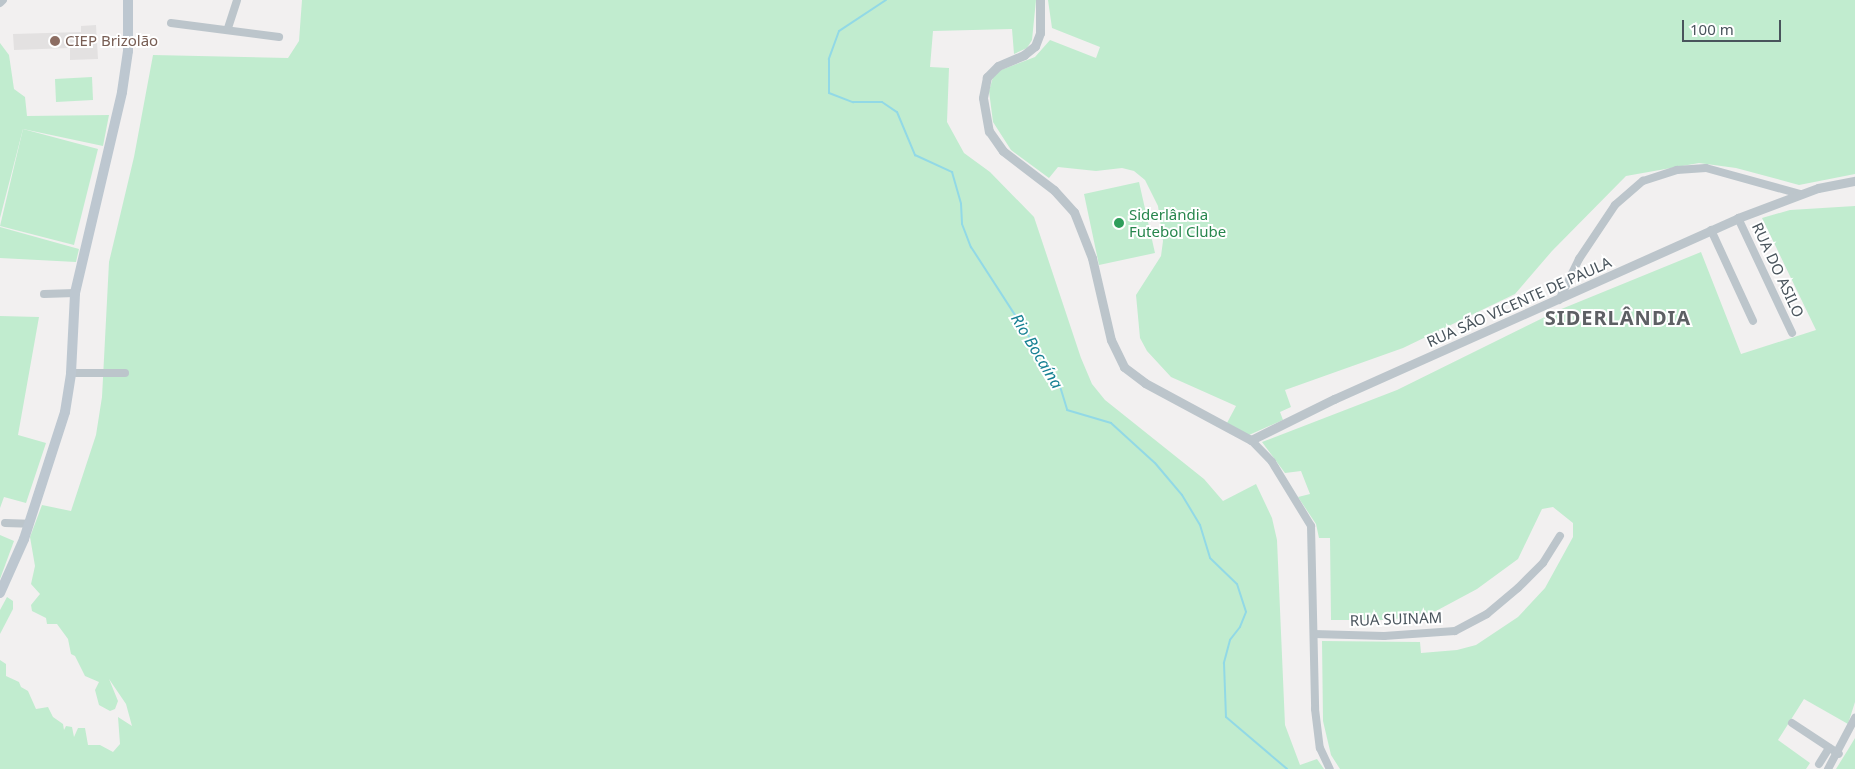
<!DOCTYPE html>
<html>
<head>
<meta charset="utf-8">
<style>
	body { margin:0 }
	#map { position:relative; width:1855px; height:769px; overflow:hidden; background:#f2f0f0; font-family:"Noto Sans",sans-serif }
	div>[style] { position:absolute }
	.education>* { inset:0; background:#e3e1e1 }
	.green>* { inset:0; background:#c1eccf }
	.stream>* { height:2px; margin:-1px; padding:0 1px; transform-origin:1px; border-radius:1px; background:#92d9e6 }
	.minor>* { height:8px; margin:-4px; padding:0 4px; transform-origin:4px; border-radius:4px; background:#bcc5cb }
	.tertiary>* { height:9px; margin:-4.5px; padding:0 4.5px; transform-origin:4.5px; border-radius:4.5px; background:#bcc5cb }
	.secondary>* { height:10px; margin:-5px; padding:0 5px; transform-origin:5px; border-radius:5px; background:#bdc7d0 }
	.dots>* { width:14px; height:14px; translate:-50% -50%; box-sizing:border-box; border:2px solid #fff; border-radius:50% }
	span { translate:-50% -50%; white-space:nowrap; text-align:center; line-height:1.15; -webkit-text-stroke:4px #fff; paint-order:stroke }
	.education-label { font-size:15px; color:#785e54 }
	.left { translate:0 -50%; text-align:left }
	.leisure-label { font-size:15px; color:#27864d }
	.street-label { font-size:15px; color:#49545c }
	.water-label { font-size:16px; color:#168093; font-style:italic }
	.district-label { font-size:20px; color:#5d6064; font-weight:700; letter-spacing:1px }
	.scale { position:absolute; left:1682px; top:20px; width:99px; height:22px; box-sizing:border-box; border:2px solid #49545c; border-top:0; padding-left:6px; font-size:15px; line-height:18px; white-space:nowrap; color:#49545c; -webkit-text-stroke:4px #fff; paint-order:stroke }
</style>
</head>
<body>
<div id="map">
	<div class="education">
		<i style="clip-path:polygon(96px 25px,98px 59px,70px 60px,70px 48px,14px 50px,13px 34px,81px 32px,81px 26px)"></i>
	</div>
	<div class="green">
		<i style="clip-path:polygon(302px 0,1036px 0,1032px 40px,1027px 48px,1014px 54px,1012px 29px,933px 31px,930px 67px,949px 68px,947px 122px,964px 153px,990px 172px,1034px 217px,1081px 358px,1092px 384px,1105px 400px,1204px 479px,1223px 501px,1256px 484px,1272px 518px,1277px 540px,1285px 725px,1300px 765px,1317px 759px,1324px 769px,0 769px,0 660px,6px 664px,6px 676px,19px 682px,21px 687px,28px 691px,36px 709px,48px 707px,53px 717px,63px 724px,64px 730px,66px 726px,72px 727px,74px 737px,78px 728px,85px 728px,88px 745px,100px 745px,113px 752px,120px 744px,118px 717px,132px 726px,126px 704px,109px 679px,118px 701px,115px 709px,110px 711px,99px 705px,95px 690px,99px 682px,85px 676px,75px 656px,71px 654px,68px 639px,57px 624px,47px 624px,46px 618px,32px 611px,31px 605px,40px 594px,31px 584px,35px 566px,30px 537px,42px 505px,71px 511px,96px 435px,102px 397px,109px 262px,134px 157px,153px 55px,288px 58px,299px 41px)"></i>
		<i style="clip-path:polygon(1048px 0,1855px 0,1855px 174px,1799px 185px,1736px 168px,1699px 163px,1626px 176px,1552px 251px,1515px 294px,1403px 348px,1285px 390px,1291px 407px,1280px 412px,1283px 420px,1249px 435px,1227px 423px,1236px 406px,1171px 377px,1147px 351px,1140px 338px,1136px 295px,1161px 256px,1163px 241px,1158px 206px,1145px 180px,1134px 171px,1122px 168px,1096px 171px,1058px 167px,1049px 178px,1011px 150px,993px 122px,989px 91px,993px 77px,1001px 70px,1035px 57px,1050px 40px,1096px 58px,1100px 47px,1052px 28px)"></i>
		<i style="clip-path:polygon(0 43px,9px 55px,14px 89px,25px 97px,27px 116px,109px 115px,103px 146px,23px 129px,0 218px)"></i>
		<i style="clip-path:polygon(92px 77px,93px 100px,56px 102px,55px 79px)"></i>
		<i style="clip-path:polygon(23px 129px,98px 149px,74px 245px,0 226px)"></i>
		<i style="clip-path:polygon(1139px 182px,1155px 253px,1099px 265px,1084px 194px)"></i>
		<i style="clip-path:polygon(1855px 206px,1855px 702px,1848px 724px,1804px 699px,1778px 740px,1810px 763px,1806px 769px,1340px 769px,1331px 755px,1323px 721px,1322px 641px,1420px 642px,1421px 653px,1457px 650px,1476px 645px,1518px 617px,1545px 588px,1573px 537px,1573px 523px,1553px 507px,1542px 509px,1518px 559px,1477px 589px,1436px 611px,1391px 620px,1331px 620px,1330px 538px,1319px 538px,1316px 524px,1298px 497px,1310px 494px,1301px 471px,1285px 473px,1262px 442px,1397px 390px,1559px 310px,1701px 252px,1741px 354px,1816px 330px,1762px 218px,1790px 210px)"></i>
		<i style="clip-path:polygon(0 227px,79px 249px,76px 262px,0 258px)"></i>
		<i style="clip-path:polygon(0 316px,39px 317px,18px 435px,46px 443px,26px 503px,4px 497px,0 508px)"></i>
		<i style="clip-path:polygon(0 535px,14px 541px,0 579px)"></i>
		<i style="clip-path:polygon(7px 597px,13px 601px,13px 609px,0 634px,0 610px)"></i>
		<i style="clip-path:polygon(1855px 738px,1855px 769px,1836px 769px,1849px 748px)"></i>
	</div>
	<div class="stream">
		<i style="left:886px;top:0;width:56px;rotate:146.6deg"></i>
		<i style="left:839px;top:31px;width:30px;rotate:110deg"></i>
		<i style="left:829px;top:59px;width:34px;rotate:90deg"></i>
		<i style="left:829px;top:93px;width:26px;rotate:21deg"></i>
		<i style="left:853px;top:102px;width:29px"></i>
		<i style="left:882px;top:102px;width:18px;rotate:34deg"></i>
		<i style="left:897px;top:112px;width:47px;rotate:67.3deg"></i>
		<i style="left:915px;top:155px;width:41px;rotate:24.7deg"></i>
		<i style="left:952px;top:172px;width:33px;rotate:74deg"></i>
		<i style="left:961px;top:204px;width:20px;rotate:87deg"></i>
		<i style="left:962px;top:224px;width:25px;rotate:69deg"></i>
		<i style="left:971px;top:247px;width:162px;rotate:57.1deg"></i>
		<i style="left:1059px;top:383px;width:28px;rotate:73deg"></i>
		<i style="left:1067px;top:410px;width:46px;rotate:16.5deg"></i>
		<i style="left:1111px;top:423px;width:59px;rotate:42.3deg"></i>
		<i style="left:1155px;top:463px;width:42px;rotate:49.8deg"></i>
		<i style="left:1182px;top:495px;width:35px;rotate:59deg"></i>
		<i style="left:1200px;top:525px;width:34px;rotate:73deg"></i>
		<i style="left:1210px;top:558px;width:37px;rotate:44deg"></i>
		<i style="left:1237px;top:584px;width:29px;rotate:72deg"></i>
		<i style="left:1246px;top:612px;width:16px;rotate:112deg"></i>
		<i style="left:1240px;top:627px;width:16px;rotate:128deg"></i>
		<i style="left:1230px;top:640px;width:24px;rotate:105deg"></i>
		<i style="left:1224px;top:663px;width:54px;rotate:87.9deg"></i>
		<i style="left:1226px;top:717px;width:80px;rotate:40.4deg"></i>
	</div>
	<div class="minor">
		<i style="left:0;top:3px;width:4px;rotate:-45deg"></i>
		<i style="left:171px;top:23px;width:109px;rotate:7.4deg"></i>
		<i style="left:228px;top:28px;width:29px;rotate:-72deg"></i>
		<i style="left:1738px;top:218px;width:127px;rotate:64.8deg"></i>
		<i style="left:1711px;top:230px;width:100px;rotate:65.2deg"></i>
		<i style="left:44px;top:294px;width:31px;rotate:-2deg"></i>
		<i style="left:1559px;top:300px;width:46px;rotate:-64deg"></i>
		<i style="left:1579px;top:259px;width:65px;rotate:-56.3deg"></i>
		<i style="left:1615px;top:205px;width:37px;rotate:-41deg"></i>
		<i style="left:1643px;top:181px;width:36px;rotate:-18deg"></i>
		<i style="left:1677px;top:170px;width:29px;rotate:-4deg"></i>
		<i style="left:1706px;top:168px;width:98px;rotate:15.5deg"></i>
		<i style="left:71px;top:373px;width:54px"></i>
		<i style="left:1251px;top:440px;width:30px;rotate:46deg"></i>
		<i style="left:1272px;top:462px;width:75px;rotate:58.6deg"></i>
		<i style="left:1311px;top:526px;width:183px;rotate:88.7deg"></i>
		<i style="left:1315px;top:709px;width:39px;rotate:83deg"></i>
		<i style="left:1320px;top:748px;width:23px;rotate:65deg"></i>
		<i style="left:5px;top:523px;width:24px;rotate:2deg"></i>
		<i style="left:1314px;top:634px;width:70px;rotate:1.6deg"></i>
		<i style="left:1384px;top:636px;width:71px;rotate:-4deg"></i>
		<i style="left:1455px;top:631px;width:36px;rotate:-28deg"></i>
		<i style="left:1487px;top:614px;width:40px;rotate:-40deg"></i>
		<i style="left:1518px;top:588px;width:35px;rotate:-45deg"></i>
		<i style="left:1543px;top:563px;width:32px;rotate:-58deg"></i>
		<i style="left:1792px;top:723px;width:56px;rotate:33.4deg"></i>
		<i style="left:1819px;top:764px;width:19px;rotate:-58deg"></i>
		<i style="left:1828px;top:769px;width:58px;rotate:-62.1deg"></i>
	</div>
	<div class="tertiary">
		<i style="left:1040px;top:0;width:33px;rotate:90deg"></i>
		<i style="left:1040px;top:33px;width:14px;rotate:111deg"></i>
		<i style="left:1035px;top:46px;width:14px;rotate:141deg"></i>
		<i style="left:1024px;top:55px;width:28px;rotate:157deg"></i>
		<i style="left:998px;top:66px;width:16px;rotate:135deg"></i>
		<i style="left:987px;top:77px;width:21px;rotate:101deg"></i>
		<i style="left:983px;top:98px;width:34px;rotate:80deg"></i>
		<i style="left:989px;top:131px;width:24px;rotate:55deg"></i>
		<i style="left:1003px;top:151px;width:64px;rotate:37.4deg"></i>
		<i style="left:1054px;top:190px;width:30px;rotate:48deg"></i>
		<i style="left:1074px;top:212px;width:49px;rotate:68.6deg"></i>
		<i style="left:1092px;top:258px;width:84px;rotate:77deg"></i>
		<i style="left:1111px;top:340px;width:30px;rotate:64deg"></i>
		<i style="left:1124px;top:367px;width:26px;rotate:37deg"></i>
		<i style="left:1145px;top:383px;width:120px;rotate:28.3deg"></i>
		<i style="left:1251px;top:440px;width:93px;rotate:-26.3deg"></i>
		<i style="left:1334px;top:399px;width:443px;rotate:-24.1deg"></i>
		<i style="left:1738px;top:218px;width:85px;rotate:-20.6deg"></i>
		<i style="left:1818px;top:188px;width:38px;rotate:-11deg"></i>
	</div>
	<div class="secondary">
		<i style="left:0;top:593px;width:59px;rotate:-66deg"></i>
		<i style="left:24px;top:539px;width:133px;rotate:-72.1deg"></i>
		<i style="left:65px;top:412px;width:39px;rotate:-81deg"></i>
		<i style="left:71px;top:373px;width:80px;rotate:-87.1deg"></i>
		<i style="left:75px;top:293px;width:206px;rotate:-76.8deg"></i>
		<i style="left:122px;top:92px;width:41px;rotate:-81.7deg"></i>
		<i style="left:128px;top:51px;width:51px;rotate:-90deg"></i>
	</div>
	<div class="dots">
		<i style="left:55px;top:41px;background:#8d6e63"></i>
		<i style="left:1119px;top:223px;background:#2e9e5b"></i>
	</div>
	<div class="education-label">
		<span class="left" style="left:65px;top:41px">CIEP Brizolão</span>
	</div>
	<div class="leisure-label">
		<span class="left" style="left:1129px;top:223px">Siderlândia<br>Futebol Clube</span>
	</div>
	<div class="street-label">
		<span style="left:1778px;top:270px;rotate:65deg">RUA DO ASILO</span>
		<span style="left:1519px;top:302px;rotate:-24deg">RUA SÃO VICENTE DE PAULA</span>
		<span style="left:1396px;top:619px;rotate:-2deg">RUA SUINAM</span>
	</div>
	<div class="water-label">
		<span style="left:1037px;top:351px;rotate:59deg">Rio Bocaína</span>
	</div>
	<div class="district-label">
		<span style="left:1618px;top:317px">SIDERLÂNDIA</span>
	</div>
	<div class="scale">100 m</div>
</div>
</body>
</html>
